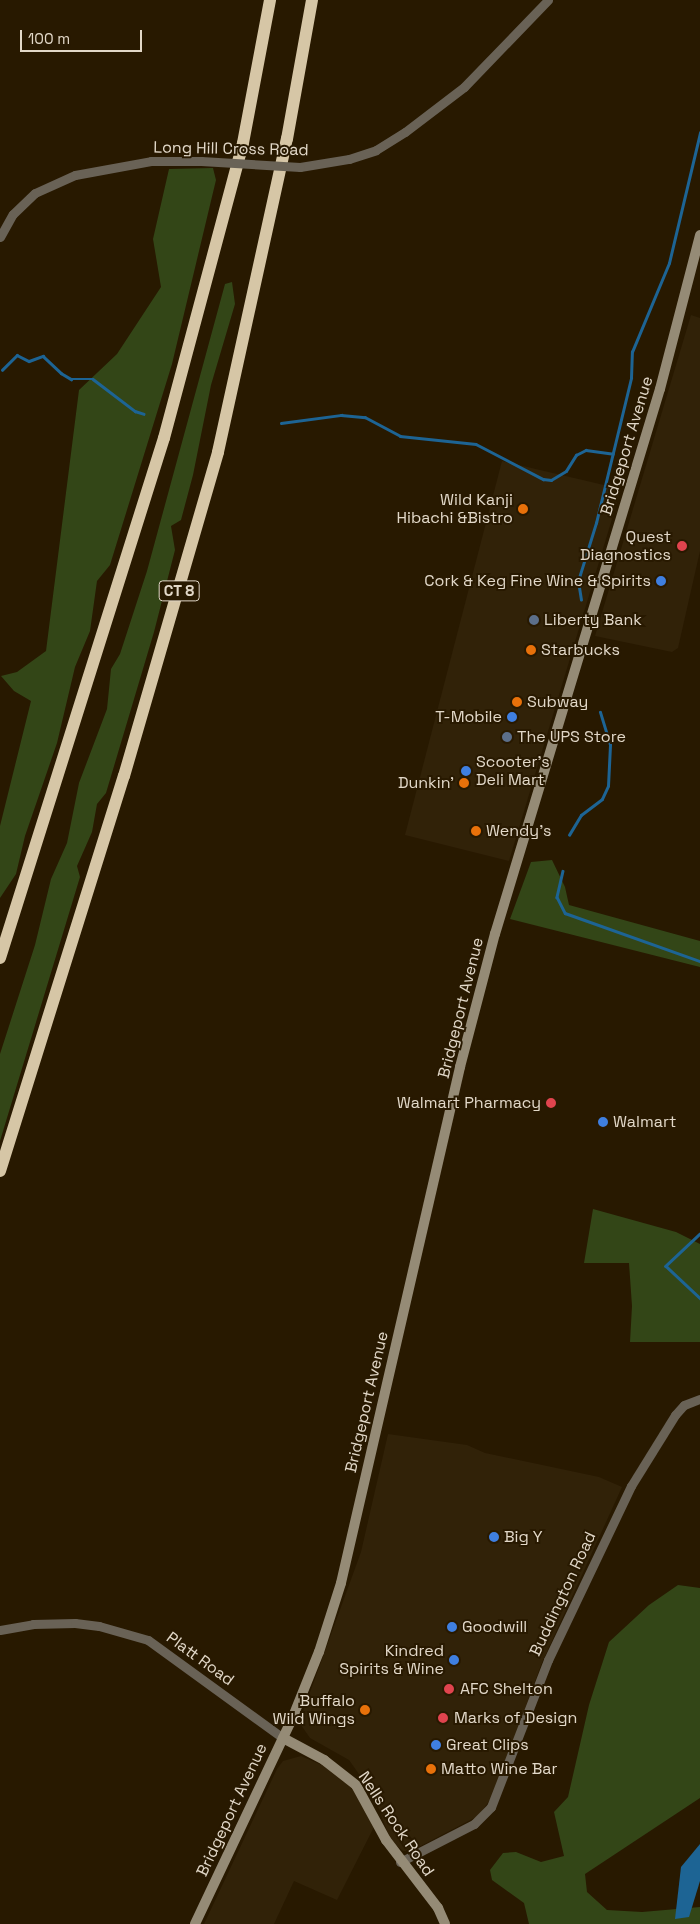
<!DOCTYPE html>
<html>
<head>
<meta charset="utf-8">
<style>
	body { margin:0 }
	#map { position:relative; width:700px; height:1924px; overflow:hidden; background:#281900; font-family:"Space Grotesk",sans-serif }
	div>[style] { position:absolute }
	.built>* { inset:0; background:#312208 }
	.green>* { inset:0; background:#334617 }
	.water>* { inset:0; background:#1d6494 }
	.stream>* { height:2.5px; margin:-1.25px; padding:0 1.25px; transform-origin:1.25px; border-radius:1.25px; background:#1d6494 }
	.tertiary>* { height:9px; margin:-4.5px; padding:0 4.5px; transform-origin:4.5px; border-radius:4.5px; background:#696256 }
	.secondary>* { height:10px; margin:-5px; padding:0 5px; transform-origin:5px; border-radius:5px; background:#958b76 }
	.motorway>* { height:12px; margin:-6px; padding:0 6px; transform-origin:6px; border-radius:6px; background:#d6c6a6 }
	.tertiary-bridge>* { height:9px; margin:-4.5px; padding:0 4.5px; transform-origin:4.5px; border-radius:4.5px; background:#696256 }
	.dots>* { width:14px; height:14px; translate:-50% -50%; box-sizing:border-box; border:2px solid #281900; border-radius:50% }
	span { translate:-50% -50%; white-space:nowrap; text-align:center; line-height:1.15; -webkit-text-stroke:4px #281900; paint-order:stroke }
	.shield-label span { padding:1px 4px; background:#281900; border:1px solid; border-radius:4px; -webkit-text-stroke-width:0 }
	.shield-label { font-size:15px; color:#e2d8c8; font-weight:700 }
	.street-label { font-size:16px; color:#e2d8c8 }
	.poi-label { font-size:16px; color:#e2d8c8 }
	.right { translate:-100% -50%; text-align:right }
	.left { translate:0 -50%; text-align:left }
	.scale { position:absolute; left:20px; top:30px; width:122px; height:22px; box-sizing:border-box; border:2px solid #e2d8c8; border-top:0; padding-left:6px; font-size:15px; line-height:18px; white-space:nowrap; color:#e2d8c8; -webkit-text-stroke:4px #281900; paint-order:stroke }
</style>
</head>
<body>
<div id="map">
	<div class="built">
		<i style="clip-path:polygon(691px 315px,700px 318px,700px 551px,678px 648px,672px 652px,595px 636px)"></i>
		<i style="clip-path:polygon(502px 461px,621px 489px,509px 861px,405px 835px)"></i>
		<i style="clip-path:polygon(388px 1434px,467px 1445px,485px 1453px,599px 1477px,622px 1487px,541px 1665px,493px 1796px,478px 1816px,411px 1851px,403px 1851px,391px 1841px,373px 1794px,349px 1760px,310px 1738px,301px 1725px,301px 1717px,361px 1552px)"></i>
		<i style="clip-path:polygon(301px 1756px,324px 1766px,345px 1781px,358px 1795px,374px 1827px,337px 1900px,294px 1881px,274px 1924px,204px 1924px,277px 1769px,283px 1761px)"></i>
	</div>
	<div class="green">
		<i style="clip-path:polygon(213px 168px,216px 180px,172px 364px,110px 565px,97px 581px,90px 631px,75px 667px,57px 743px,25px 836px,16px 874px,0 898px,0 826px,31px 701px,14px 691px,1px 676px,17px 672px,46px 651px,79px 390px,117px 354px,161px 287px,153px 239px,169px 169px)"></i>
		<i style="clip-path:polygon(232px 282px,235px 304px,211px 385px,193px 475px,181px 520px,171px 526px,175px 550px,154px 632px,106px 793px,97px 804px,92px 832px,77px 866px,80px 877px,0 1141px,0 1054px,35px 945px,51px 879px,67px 843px,79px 783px,107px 709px,111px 669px,120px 654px,147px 571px,225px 284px)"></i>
		<i style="clip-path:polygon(552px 860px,565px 887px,569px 905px,700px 941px,700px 967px,510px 919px,531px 862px)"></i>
		<i style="clip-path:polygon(593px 1209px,676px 1232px,700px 1244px,700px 1342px,630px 1342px,632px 1306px,629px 1263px,584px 1263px)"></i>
		<i style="clip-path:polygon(678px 1585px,700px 1588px,700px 1798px,585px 1874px,587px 1892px,607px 1910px,642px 1912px,700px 1907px,700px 1924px,529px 1924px,524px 1903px,492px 1880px,490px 1870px,503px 1853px,516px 1852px,541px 1862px,564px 1856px,554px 1812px,568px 1797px,589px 1705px,609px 1642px,649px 1605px)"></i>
	</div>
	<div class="water">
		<i style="clip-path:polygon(700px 1844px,700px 1881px,689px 1917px,675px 1919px,681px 1867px)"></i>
	</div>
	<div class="stream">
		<i style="left:2px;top:370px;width:21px;rotate:-45deg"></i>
		<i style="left:17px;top:355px;width:13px;rotate:27deg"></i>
		<i style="left:29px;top:361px;width:15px;rotate:-20deg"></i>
		<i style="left:43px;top:356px;width:25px;rotate:43deg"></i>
		<i style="left:61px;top:373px;width:12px;rotate:31deg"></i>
		<i style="left:71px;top:379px;width:22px"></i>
		<i style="left:93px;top:379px;width:53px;rotate:37.3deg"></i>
		<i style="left:135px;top:411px;width:9px;rotate:18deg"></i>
		<i style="left:281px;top:423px;width:61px;rotate:-7.6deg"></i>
		<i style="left:341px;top:415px;width:24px;rotate:5deg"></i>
		<i style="left:365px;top:417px;width:40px;rotate:28deg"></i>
		<i style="left:400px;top:436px;width:76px;rotate:6deg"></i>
		<i style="left:476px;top:444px;width:76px;rotate:27.6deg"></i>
		<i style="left:543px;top:479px;width:8px;rotate:7deg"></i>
		<i style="left:551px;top:480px;width:17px;rotate:-31deg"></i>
		<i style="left:566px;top:471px;width:19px;rotate:-58deg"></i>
		<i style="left:576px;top:455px;width:11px;rotate:-27deg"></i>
		<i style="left:586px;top:450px;width:27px;rotate:8deg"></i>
		<i style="left:581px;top:600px;width:19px;rotate:-99deg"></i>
		<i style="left:578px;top:581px;width:61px;rotate:-72.8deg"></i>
		<i style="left:596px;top:523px;width:149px;rotate:-76.4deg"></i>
		<i style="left:631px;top:378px;width:26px;rotate:-88deg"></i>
		<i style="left:632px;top:352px;width:96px;rotate:-67.4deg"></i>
		<i style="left:669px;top:263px;width:134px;rotate:-76.6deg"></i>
		<i style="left:569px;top:835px;width:23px;rotate:-59deg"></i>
		<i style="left:581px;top:815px;width:26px;rotate:-37deg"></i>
		<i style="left:602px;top:799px;width:14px;rotate:-65deg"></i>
		<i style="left:608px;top:786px;width:41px;rotate:-87.2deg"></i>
		<i style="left:610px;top:745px;width:34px;rotate:-107deg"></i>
		<i style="left:563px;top:871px;width:27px;rotate:103deg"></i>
		<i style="left:557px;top:897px;width:18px;rotate:63deg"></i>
		<i style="left:565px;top:913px;width:143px;rotate:19.6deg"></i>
		<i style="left:700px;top:1234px;width:47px;rotate:136.7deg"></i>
		<i style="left:666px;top:1266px;width:47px;rotate:43.3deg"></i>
	</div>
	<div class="tertiary">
		<i style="left:300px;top:167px;width:50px;rotate:-9.3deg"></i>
		<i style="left:349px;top:159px;width:28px;rotate:-18deg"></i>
		<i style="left:376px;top:150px;width:34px;rotate:-32deg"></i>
		<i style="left:405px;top:132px;width:74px;rotate:-37.3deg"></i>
		<i style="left:464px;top:87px;width:121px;rotate:-46deg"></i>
		<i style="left:0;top:237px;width:26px;rotate:-61deg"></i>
		<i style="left:13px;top:214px;width:30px;rotate:-44deg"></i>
		<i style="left:35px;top:193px;width:44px;rotate:-24.2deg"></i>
		<i style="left:75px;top:175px;width:77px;rotate:-10.4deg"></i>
		<i style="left:151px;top:161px;width:50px"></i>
		<i style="left:0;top:1630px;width:34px;rotate:-10deg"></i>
		<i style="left:33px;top:1624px;width:42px;rotate:-1.4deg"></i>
		<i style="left:75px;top:1623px;width:24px;rotate:7deg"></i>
		<i style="left:99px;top:1626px;width:51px;rotate:15.9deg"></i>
		<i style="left:148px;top:1640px;width:167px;rotate:36deg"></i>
		<i style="left:400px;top:1862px;width:83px;rotate:-27.2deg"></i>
		<i style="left:474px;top:1824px;width:24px;rotate:-45deg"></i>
		<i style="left:491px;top:1807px;width:158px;rotate:-68.8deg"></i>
		<i style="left:548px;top:1660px;width:193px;rotate:-64.5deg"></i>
		<i style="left:631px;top:1486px;width:84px;rotate:-58.2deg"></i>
		<i style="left:675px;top:1415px;width:13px;rotate:-48deg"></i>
		<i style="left:684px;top:1405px;width:17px;rotate:-21deg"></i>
	</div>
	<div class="secondary">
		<i style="left:283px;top:1738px;width:47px;rotate:28.2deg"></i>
		<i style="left:324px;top:1760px;width:41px;rotate:38deg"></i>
		<i style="left:356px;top:1785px;width:63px;rotate:61.4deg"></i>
		<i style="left:386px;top:1840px;width:86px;rotate:52.6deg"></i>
		<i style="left:438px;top:1908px;width:17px;rotate:66deg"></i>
		<i style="left:195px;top:1924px;width:227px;rotate:-64.7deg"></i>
		<i style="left:292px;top:1719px;width:72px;rotate:-68.1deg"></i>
		<i style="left:319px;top:1652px;width:72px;rotate:-72.3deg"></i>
		<i style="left:341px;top:1583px;width:530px;rotate:-77.01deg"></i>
		<i style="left:460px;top:1067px;width:138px;rotate:-75.3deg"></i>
		<i style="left:495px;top:934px;width:569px;rotate:-73.16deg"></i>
		<i style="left:660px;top:389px;width:159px;rotate:-75.4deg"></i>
	</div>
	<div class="motorway">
		<i style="left:0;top:958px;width:545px;rotate:-72.5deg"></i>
		<i style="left:164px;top:438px;width:305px;rotate:-75deg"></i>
		<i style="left:243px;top:143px;width:146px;rotate:-79.3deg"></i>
		<i style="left:0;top:1171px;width:414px;rotate:-72.6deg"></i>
		<i style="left:124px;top:776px;width:337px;rotate:-73.8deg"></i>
		<i style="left:218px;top:452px;width:321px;rotate:-77.6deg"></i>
		<i style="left:287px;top:139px;width:141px;rotate:-79.8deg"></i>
	</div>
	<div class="tertiary-bridge">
		<i style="left:201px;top:161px;width:99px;rotate:3.5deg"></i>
	</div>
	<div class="dots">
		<i style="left:523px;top:509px;background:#e8710a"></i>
		<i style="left:682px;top:546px;background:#e0444e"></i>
		<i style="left:661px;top:581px;background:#3f7fe0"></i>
		<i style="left:534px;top:620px;background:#5c6f8a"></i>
		<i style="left:531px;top:650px;background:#e8710a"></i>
		<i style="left:517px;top:702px;background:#e8710a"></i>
		<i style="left:512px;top:717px;background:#3f7fe0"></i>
		<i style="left:507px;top:737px;background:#5c6f8a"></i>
		<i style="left:466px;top:771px;background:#3f7fe0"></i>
		<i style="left:464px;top:783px;background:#e8710a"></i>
		<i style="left:476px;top:831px;background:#e8710a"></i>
		<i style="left:551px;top:1103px;background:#e0444e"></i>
		<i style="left:603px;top:1122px;background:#3f7fe0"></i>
		<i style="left:494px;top:1537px;background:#3f7fe0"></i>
		<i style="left:452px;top:1627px;background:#3f7fe0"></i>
		<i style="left:454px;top:1660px;background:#3f7fe0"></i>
		<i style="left:449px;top:1689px;background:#e0444e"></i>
		<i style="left:365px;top:1710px;background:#e8710a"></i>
		<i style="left:443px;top:1718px;background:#e0444e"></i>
		<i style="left:436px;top:1745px;background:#3f7fe0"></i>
		<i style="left:431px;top:1769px;background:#e8710a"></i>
	</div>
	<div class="shield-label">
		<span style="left:179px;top:591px">CT 8</span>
	</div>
	<div class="street-label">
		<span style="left:231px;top:149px;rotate:1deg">Long Hill Cross Road</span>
		<span style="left:627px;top:446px;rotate:-73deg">Bridgeport Avenue</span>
		<span style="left:461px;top:1008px;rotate:-76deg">Bridgeport Avenue</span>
		<span style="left:367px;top:1402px;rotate:-77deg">Bridgeport Avenue</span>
		<span style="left:563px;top:1594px;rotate:-65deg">Buddington Road</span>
		<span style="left:200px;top:1659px;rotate:36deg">Platt Road</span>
		<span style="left:232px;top:1810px;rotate:-65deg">Bridgeport Avenue</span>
		<span style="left:396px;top:1824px;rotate:56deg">Nells Rock Road</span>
	</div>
	<div class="poi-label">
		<span class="right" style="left:513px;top:509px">Wild Kanji<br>Hibachi &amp;Bistro</span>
		<span class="right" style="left:671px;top:546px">Quest<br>Diagnostics</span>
		<span class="right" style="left:651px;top:581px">Cork &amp; Keg Fine Wine &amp; Spirits</span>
		<span class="left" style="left:544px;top:620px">Liberty Bank</span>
		<span class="left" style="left:541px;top:650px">Starbucks</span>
		<span class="left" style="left:527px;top:702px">Subway</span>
		<span class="right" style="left:502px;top:717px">T-Mobile</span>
		<span class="left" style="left:517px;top:737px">The UPS Store</span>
		<span class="left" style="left:476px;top:771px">Scooter's<br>Deli Mart</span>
		<span class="right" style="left:454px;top:783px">Dunkin'</span>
		<span class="left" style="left:486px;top:831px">Wendy's</span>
		<span class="right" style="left:541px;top:1103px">Walmart Pharmacy</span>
		<span class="left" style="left:613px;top:1122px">Walmart</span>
		<span class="left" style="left:504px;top:1537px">Big Y</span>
		<span class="left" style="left:462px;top:1627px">Goodwill</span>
		<span class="right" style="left:444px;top:1660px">Kindred<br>Spirits &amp; Wine</span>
		<span class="left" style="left:460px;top:1689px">AFC Shelton</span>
		<span class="right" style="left:355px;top:1710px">Buffalo<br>Wild Wings</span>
		<span class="left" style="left:454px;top:1718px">Marks of Design</span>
		<span class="left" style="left:446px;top:1745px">Great Clips</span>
		<span class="left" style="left:441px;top:1769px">Matto Wine Bar</span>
	</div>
	<div class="scale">100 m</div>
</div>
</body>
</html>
